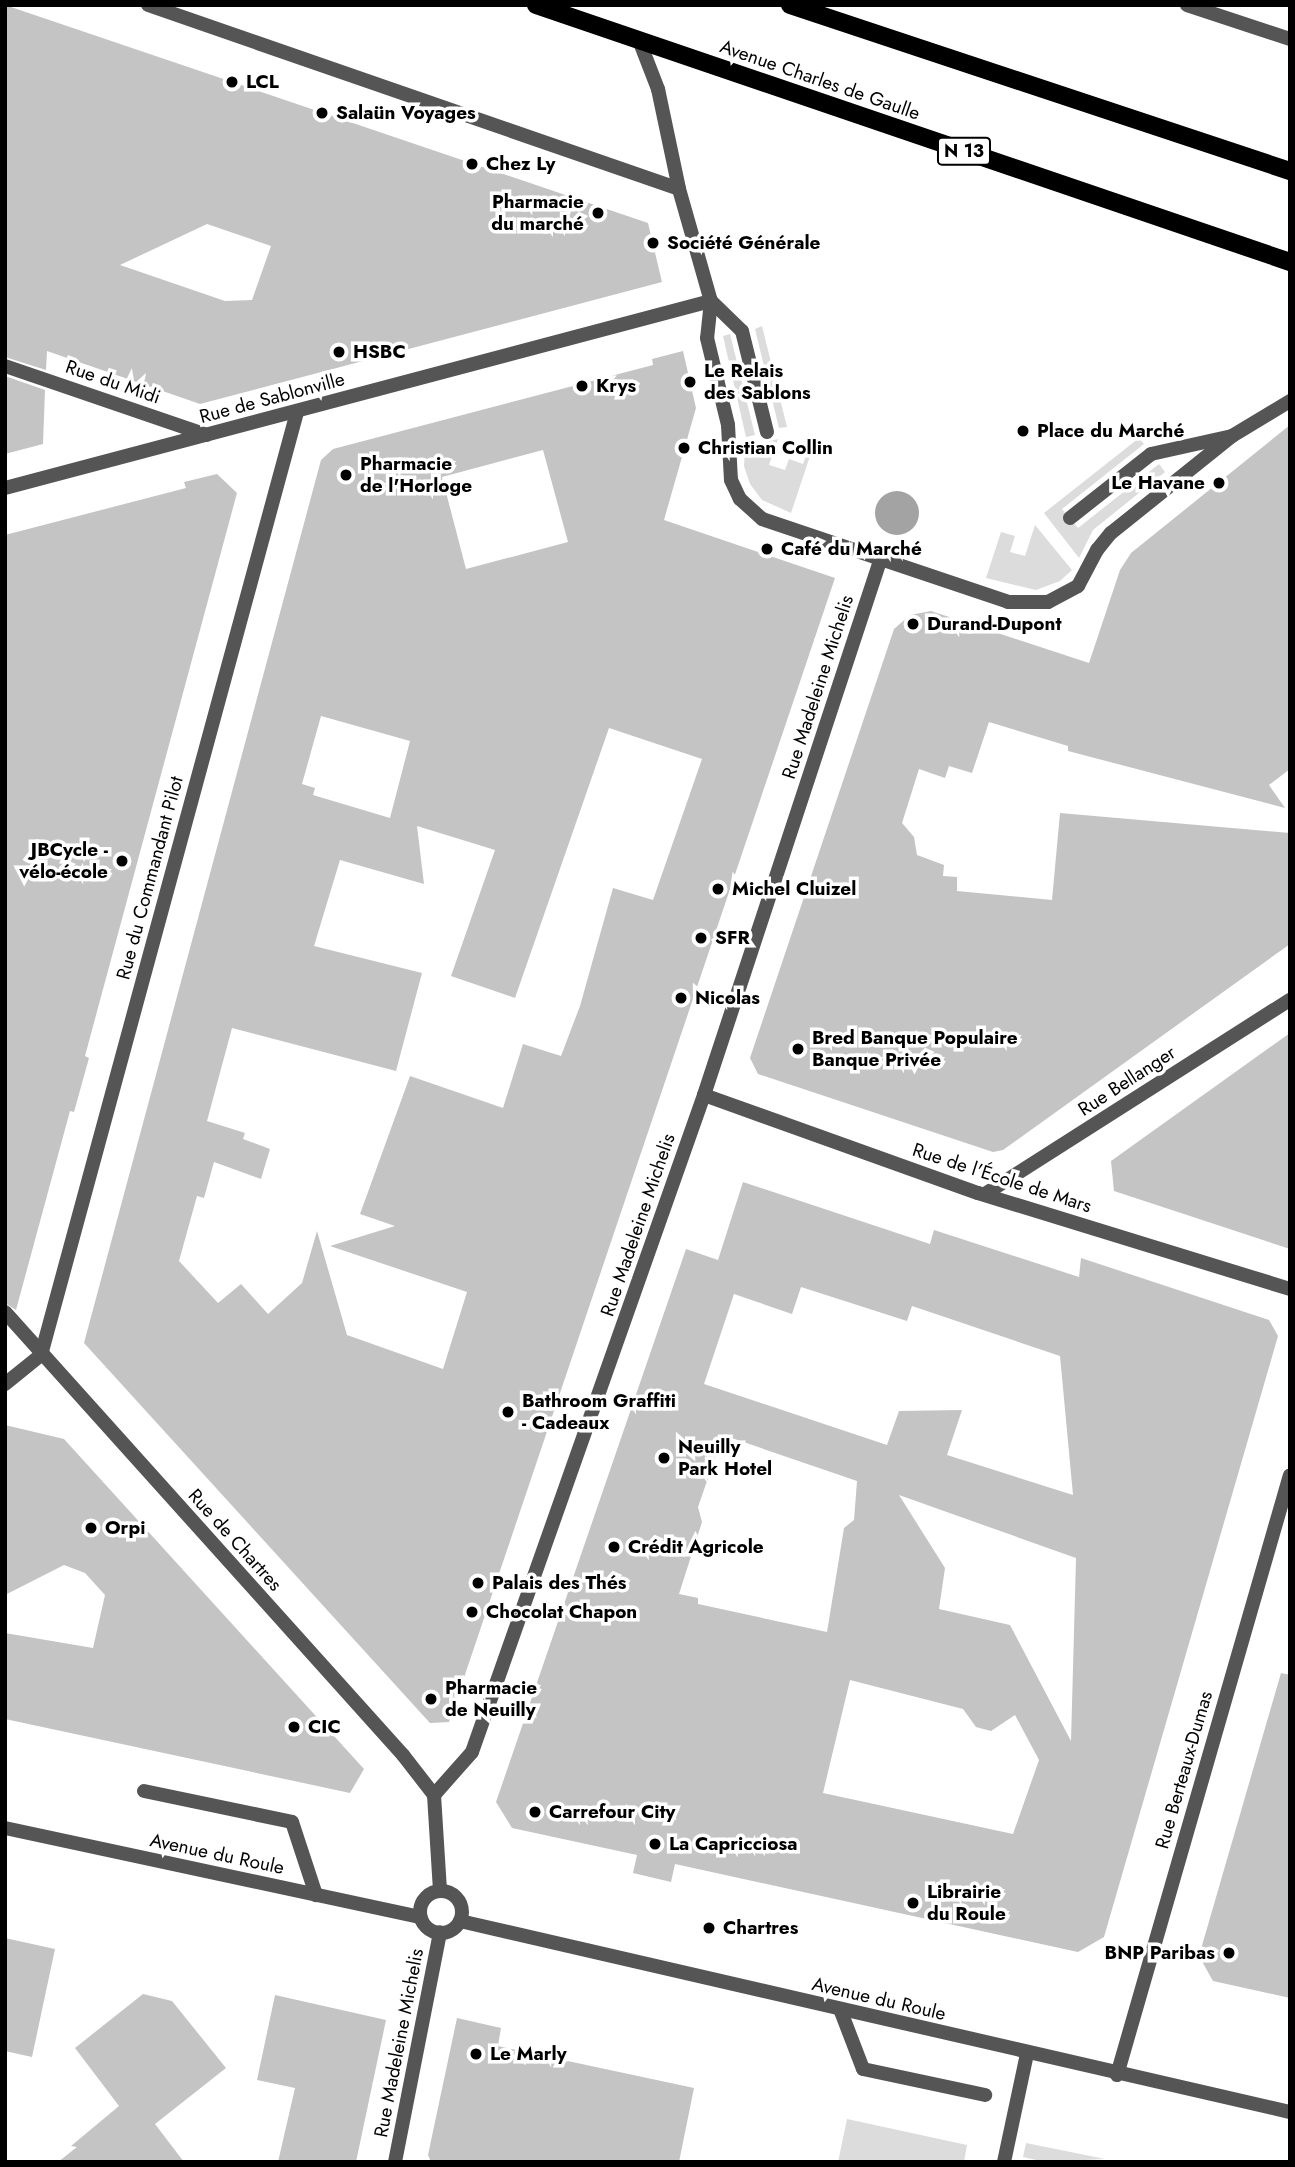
<!DOCTYPE html>
<html>
<head>
<meta charset="utf-8">
<style>
	body { margin:0 }
	#map { position:relative; width:1295px; height:2167px; overflow:hidden; background:#fff; font-family:Jost,sans-serif }
	div>[style] { position:absolute }
	.green>* { inset:0; background:#dcdcdc }
	.water>* { inset:0; background:#a3a3a3 }
	.round { border-radius:50% }
	.building>* { inset:0; background:#c4c4c4 }
	.service>* { height:14px; margin:-7px; padding:0 7px; transform-origin:7px; border-radius:7px; background:#555 }
	.minor>* { height:14px; margin:-7px; padding:0 7px; transform-origin:7px; border-radius:7px; background:#555 }
	.minor>.ring { margin:-7px; padding:0; box-sizing:content-box; background:none; border:14px solid #555; border-radius:50% }
	.primary>* { height:18px; margin:-9px; padding:0 9px; transform-origin:9px; border-radius:9px; background:#000 }
	.dots>* { width:19px; height:19px; translate:-50% -50%; box-sizing:border-box; border:4px solid #fff; border-radius:50% }
	span { translate:-50% -50%; white-space:nowrap; text-align:center; line-height:1.15; -webkit-text-stroke:7px #fff; paint-order:stroke }
	.shield-label span { padding:2px 5px; background:#fff; border:2px solid; border-radius:5px; -webkit-text-stroke-width:0 }
	.shield-label { font-size:18px; color:#000; font-weight:700 }
	.street-label { font-size:19px; color:#000 }
	.poi-label { font-size:19px; color:#000; font-weight:700 }
	.left { translate:0 -50%; text-align:left }
	.right { translate:-100% -50%; text-align:right }
	.frame { position:absolute; inset:0; border:7px solid #000; pointer-events:none }
</style>
</head>
<body>
<div id="map">
	<div class="green">
		<i style="clip-path:polygon(762px 326px,787px 427px,779px 428px,755px 329px)"></i>
		<i style="clip-path:polygon(730px 334px,755px 435px,746px 437px,723px 336px)"></i>
		<i style="clip-path:polygon(1139px 438px,1144px 444px,1062px 509px,1078px 528px,1159px 464px,1165px 472px,1093px 530px,1079px 558px,1044px 513px)"></i>
		<i style="clip-path:polygon(778px 439px,769px 465px,785px 470px,789px 459px,803px 464px,808px 449px,812px 450px,791px 513px,762px 500px,750px 484px,744px 466px,745px 447px)"></i>
		<i style="clip-path:polygon(1035px 525px,1072px 570px,1060px 581px,1036px 590px,986px 578px,1001px 532px,1015px 536px,1010px 552px,1025px 556px)"></i>
		<i style="clip-path:polygon(847px 2119px,967px 2145px,964px 2162px,838px 2162px)"></i>
		<i style="clip-path:polygon(1026px 2143px,1105px 2159px,1045px 2162px,1023px 2157px)"></i>
	</div>
	<div class="water">
		<i class="round" style="left:875px;top:491px;width:44px;height:44px"></i>
	</div>
	<div class="building">
		<i style="clip-path:polygon(evenodd,5px 5px,648px 223px,662px 282px,200px 404px,47px 351px,46px 370px,5px 357px,5px 5px,207px 224px,271px 246px,252px 300px,225px 301px,120px 265px,207px 224px)"></i>
		<i style="clip-path:polygon(evenodd,683px 351px,696px 408px,664px 520px,835px 578px,449px 1722px,430px 1723px,84px 1343px,321px 460px,333px 449px,653px 365px,652px 359px,683px 351px,543px 450px,568px 542px,466px 569px,442px 477px,543px 450px,683px 351px,321px 716px,410px 741px,390px 818px,313px 795px,315px 788px,302px 784px,321px 716px,683px 351px,609px 728px,702px 759px,653px 900px,613px 888px,580px 1006px,561px 1056px,523px 1044px,503px 1108px,410px 1076px,360px 1214px,395px 1226px,330px 1246px,467px 1292px,443px 1369px,347px 1335px,317px 1231px,302px 1283px,268px 1314px,241px 1284px,218px 1303px,179px 1261px,197px 1196px,204px 1198px,214px 1162px,261px 1179px,270px 1149px,243px 1139px,245px 1133px,207px 1121px,232px 1028px,396px 1071px,422px 973px,314px 946px,340px 860px,424px 884px,417px 826px,495px 850px,451px 976px,515px 998px,609px 728px)"></i>
		<i style="clip-path:polygon(5px 376px,45px 390px,43px 444px,5px 454px)"></i>
		<i style="clip-path:polygon(1290px 425px,1290px 769px,1269px 785px,1285px 808px,1068px 751px,1068px 746px,989px 722px,972px 773px,949px 766px,945px 778px,919px 769px,902px 823px,914px 837px,917px 855px,944px 865px,943px 876px,957px 877px,957px 891px,1052px 900px,1060px 813px,1290px 833px,1290px 944px,1003px 1150px,993px 1152px,758px 1074px,750px 1058px,894px 629px,910px 615px,931px 611px,1089px 663px,1120px 570px,1131px 553px)"></i>
		<i style="clip-path:polygon(217px 474px,237px 493px,85px 1056px,89px 1058px,74px 1112px,70px 1111px,16px 1310px,5px 1303px,5px 535px,186px 488px,184px 482px)"></i>
		<i style="clip-path:polygon(1290px 1033px,1290px 1249px,1114px 1191px,1111px 1161px)"></i>
		<i style="clip-path:polygon(evenodd,743px 1182px,930px 1244px,934px 1230px,1079px 1277px,1081px 1258px,1269px 1320px,1278px 1336px,1104px 1937px,1078px 1952px,675px 1864px,671px 1882px,633px 1873px,637px 1855px,512px 1828px,496px 1802px,686px 1249px,718px 1260px,743px 1182px,801px 1287px,907px 1321px,912px 1306px,1060px 1356px,1073px 1495px,947px 1455px,962px 1410px,899px 1411px,887px 1445px,704px 1384px,734px 1294px,792px 1314px,801px 1287px,743px 1182px,723px 1435px,857px 1481px,854px 1520px,844px 1528px,827px 1632px,698px 1604px,698px 1598px,679px 1594px,702px 1522px,698px 1507px,723px 1435px,743px 1182px,899px 1495px,1076px 1558px,1071px 1741px,1010px 1625px,939px 1609px,945px 1568px,899px 1495px,743px 1182px,850px 1680px,963px 1709px,976px 1727px,991px 1731px,1015px 1715px,1039px 1760px,1013px 1834px,823px 1793px,850px 1680px)"></i>
		<i style="clip-path:polygon(5px 1425px,64px 1439px,364px 1769px,350px 1793px,5px 1719px,5px 1633px,93px 1648px,105px 1595px,85px 1573px,64px 1565px,5px 1595px)"></i>
		<i style="clip-path:polygon(1281px 1673px,1290px 1675px,1290px 1998px,1213px 1981px,1199px 1956px)"></i>
		<i style="clip-path:polygon(5px 1938px,55px 1949px,32px 2057px,5px 2051px)"></i>
		<i style="clip-path:polygon(143px 1994px,172px 2001px,226px 2068px,155px 2124px,184px 2162px,58px 2162px,77px 2147px,71px 2146px,119px 2106px,75px 2048px)"></i>
		<i style="clip-path:polygon(275px 1995px,386px 2020px,356px 2162px,278px 2162px,295px 2088px,257px 2080px)"></i>
		<i style="clip-path:polygon(457px 2018px,501px 2028px,498px 2046px,694px 2088px,679px 2162px,431px 2162px,428px 2155px)"></i>
	</div>
	<div class="service">
		<i style="left:711px;top:301px;width:43px;rotate:44.1deg"></i>
		<i style="left:742px;top:331px;width:104px;rotate:76.1deg"></i>
		<i style="left:1070px;top:518px;width:103px;rotate:-38.3deg"></i>
		<i style="left:1151px;top:454px;width:83px;rotate:-12.5deg"></i>
		<i style="left:144px;top:1791px;width:151px;rotate:11.8deg"></i>
		<i style="left:292px;top:1822px;width:77px;rotate:71.8deg"></i>
		<i style="left:840px;top:2009px;width:64px;rotate:69deg"></i>
		<i style="left:863px;top:2069px;width:125px;rotate:12deg"></i>
		<i style="left:1004px;top:2162px;width:110px;rotate:-78deg"></i>
	</div>
	<div class="minor">
		<i style="left:148px;top:5px;width:562px;rotate:19.11deg"></i>
		<i style="left:1187px;top:5px;width:108px;rotate:18.3deg"></i>
		<i style="left:639px;top:40px;width:53px;rotate:68.8deg"></i>
		<i style="left:658px;top:89px;width:102px;rotate:78.1deg"></i>
		<i style="left:679px;top:189px;width:116px;rotate:74.1deg"></i>
		<i style="left:711px;top:301px;width:37px;rotate:96deg"></i>
		<i style="left:707px;top:338px;width:89px;rotate:76.4deg"></i>
		<i style="left:728px;top:425px;width:55px;rotate:86.9deg"></i>
		<i style="left:731px;top:480px;width:21px;rotate:65deg"></i>
		<i style="left:740px;top:499px;width:30px;rotate:42deg"></i>
		<i style="left:762px;top:519px;width:260px;rotate:18.6deg"></i>
		<i style="left:1008px;top:602px;width:40px"></i>
		<i style="left:1048px;top:602px;width:34px;rotate:-28deg"></i>
		<i style="left:1078px;top:586px;width:41px;rotate:-62.2deg"></i>
		<i style="left:1097px;top:550px;width:22px;rotate:-51deg"></i>
		<i style="left:1111px;top:533px;width:155px;rotate:-38.7deg"></i>
		<i style="left:1232px;top:436px;width:68px;rotate:-31.1deg"></i>
		<i style="left:5px;top:366px;width:213px;rotate:18.9deg"></i>
		<i style="left:5px;top:488px;width:730px;rotate:-14.84deg"></i>
		<i style="left:704px;top:1095px;width:291px;rotate:19.7deg"></i>
		<i style="left:978px;top:1193px;width:326px;rotate:17.1deg"></i>
		<i style="left:985px;top:1194px;width:361px;rotate:-32.5deg"></i>
		<i style="left:5px;top:1312px;width:596px;rotate:48.06deg"></i>
		<i style="left:403px;top:1755px;width:51px;rotate:52.2deg"></i>
		<i style="left:5px;top:1384px;width:46px;rotate:-38.9deg"></i>
		<i style="left:41px;top:1355px;width:977px;rotate:-74.81deg"></i>
		<i style="left:434px;top:1795px;width:57px;rotate:-48.5deg"></i>
		<i style="left:472px;top:1752px;width:697px;rotate:-70.55deg"></i>
		<i style="left:704px;top:1095px;width:562px;rotate:-71.76deg"></i>
		<i style="left:434px;top:1795px;width:96px;rotate:86.4deg"></i>
		<i style="left:5px;top:1828px;width:425px;rotate:12.1deg"></i>
		<i class="ring" style="left:420px;top:1891px;width:28px;height:28px"></i>
		<i style="left:460px;top:1921px;width:852px;rotate:12.96deg"></i>
		<i style="left:1117px;top:2075px;width:624px;rotate:-73.92deg"></i>
		<i style="left:395px;top:2162px;width:234px;rotate:-78.9deg"></i>
	</div>
	<div class="primary">
		<i style="left:536px;top:5px;width:797px;rotate:18.82deg"></i>
		<i style="left:790px;top:5px;width:527px;rotate:18.37deg"></i>
	</div>
	<div class="dots">
		<i style="left:232px;top:82px;background:#000"></i>
		<i style="left:322px;top:113px;background:#000"></i>
		<i style="left:472px;top:164px;background:#000"></i>
		<i style="left:598px;top:213px;background:#000"></i>
		<i style="left:653px;top:243px;background:#000"></i>
		<i style="left:339px;top:352px;background:#000"></i>
		<i style="left:690px;top:382px;background:#000"></i>
		<i style="left:582px;top:386px;background:#000"></i>
		<i style="left:1023px;top:431px;background:#000"></i>
		<i style="left:684px;top:448px;background:#000"></i>
		<i style="left:346px;top:475px;background:#000"></i>
		<i style="left:1219px;top:483px;background:#000"></i>
		<i style="left:767px;top:549px;background:#000"></i>
		<i style="left:913px;top:624px;background:#000"></i>
		<i style="left:122px;top:861px;background:#000"></i>
		<i style="left:718px;top:889px;background:#000"></i>
		<i style="left:701px;top:938px;background:#000"></i>
		<i style="left:681px;top:998px;background:#000"></i>
		<i style="left:798px;top:1049px;background:#000"></i>
		<i style="left:508px;top:1412px;background:#000"></i>
		<i style="left:664px;top:1458px;background:#000"></i>
		<i style="left:91px;top:1528px;background:#000"></i>
		<i style="left:614px;top:1547px;background:#000"></i>
		<i style="left:478px;top:1583px;background:#000"></i>
		<i style="left:472px;top:1612px;background:#000"></i>
		<i style="left:431px;top:1699px;background:#000"></i>
		<i style="left:294px;top:1727px;background:#000"></i>
		<i style="left:535px;top:1812px;background:#000"></i>
		<i style="left:655px;top:1844px;background:#000"></i>
		<i style="left:913px;top:1903px;background:#000"></i>
		<i style="left:709px;top:1928px;background:#000"></i>
		<i style="left:1229px;top:1953px;background:#000"></i>
		<i style="left:476px;top:2054px;background:#000"></i>
	</div>
	<div class="shield-label">
		<span style="left:964px;top:151px">N 13</span>
	</div>
	<div class="street-label">
		<span style="left:820px;top:80px;rotate:19deg">Avenue Charles de Gaulle</span>
		<span style="left:113px;top:382px;rotate:19deg">Rue du Midi</span>
		<span style="left:272px;top:398px;rotate:-15deg">Rue de Sablonville</span>
		<span style="left:818px;top:687px;rotate:-72deg">Rue Madeleine Michelis</span>
		<span style="left:150px;top:878px;rotate:-75deg">Rue du Commandant Pilot</span>
		<span style="left:1127px;top:1081px;rotate:-33deg">Rue Bellanger</span>
		<span style="left:1002px;top:1178px;rotate:18deg">Rue de l'École de Mars</span>
		<span style="left:638px;top:1225px;rotate:-71deg">Rue Madeleine Michelis</span>
		<span style="left:235px;top:1540px;rotate:48deg">Rue de Chartres</span>
		<span style="left:1184px;top:1770px;rotate:-74deg">Rue Berteaux-Dumas</span>
		<span style="left:217px;top:1854px;rotate:12deg">Avenue du Roule</span>
		<span style="left:879px;top:1999px;rotate:13deg">Avenue du Roule</span>
		<span style="left:399px;top:2043px;rotate:-79deg">Rue Madeleine Michelis</span>
	</div>
	<div class="poi-label">
		<span class="left" style="left:246px;top:82px">LCL</span>
		<span class="left" style="left:336px;top:113px">Salaün Voyages</span>
		<span class="left" style="left:486px;top:164px">Chez Ly</span>
		<span class="right" style="left:584px;top:213px">Pharmacie<br>du marché</span>
		<span class="left" style="left:667px;top:243px">Société Générale</span>
		<span class="left" style="left:353px;top:352px">HSBC</span>
		<span class="left" style="left:704px;top:382px">Le Relais<br>des Sablons</span>
		<span class="left" style="left:596px;top:386px">Krys</span>
		<span class="left" style="left:1037px;top:431px">Place du Marché</span>
		<span class="left" style="left:698px;top:448px">Christian Collin</span>
		<span class="left" style="left:360px;top:475px">Pharmacie<br>de l'Horloge</span>
		<span class="right" style="left:1205px;top:483px">Le Havane</span>
		<span class="left" style="left:781px;top:549px">Café du Marché</span>
		<span class="left" style="left:927px;top:624px">Durand-Dupont</span>
		<span class="right" style="left:108px;top:861px">JBCycle -<br>vélo-école</span>
		<span class="left" style="left:732px;top:889px">Michel Cluizel</span>
		<span class="left" style="left:715px;top:938px">SFR</span>
		<span class="left" style="left:695px;top:998px">Nicolas</span>
		<span class="left" style="left:812px;top:1049px">Bred Banque Populaire<br>Banque Privée</span>
		<span class="left" style="left:522px;top:1412px">Bathroom Graffiti<br>- Cadeaux</span>
		<span class="left" style="left:678px;top:1458px">Neuilly<br>Park Hotel</span>
		<span class="left" style="left:105px;top:1528px">Orpi</span>
		<span class="left" style="left:628px;top:1547px">Crédit Agricole</span>
		<span class="left" style="left:492px;top:1583px">Palais des Thés</span>
		<span class="left" style="left:486px;top:1612px">Chocolat Chapon</span>
		<span class="left" style="left:445px;top:1699px">Pharmacie<br>de Neuilly</span>
		<span class="left" style="left:308px;top:1727px">CIC</span>
		<span class="left" style="left:549px;top:1812px">Carrefour City</span>
		<span class="left" style="left:669px;top:1844px">La Capricciosa</span>
		<span class="left" style="left:927px;top:1903px">Librairie<br>du Roule</span>
		<span class="left" style="left:723px;top:1928px">Chartres</span>
		<span class="right" style="left:1215px;top:1953px">BNP Paribas</span>
		<span class="left" style="left:490px;top:2054px">Le Marly</span>
	</div>
	<div class="frame"></div>
</div>
</body>
</html>
